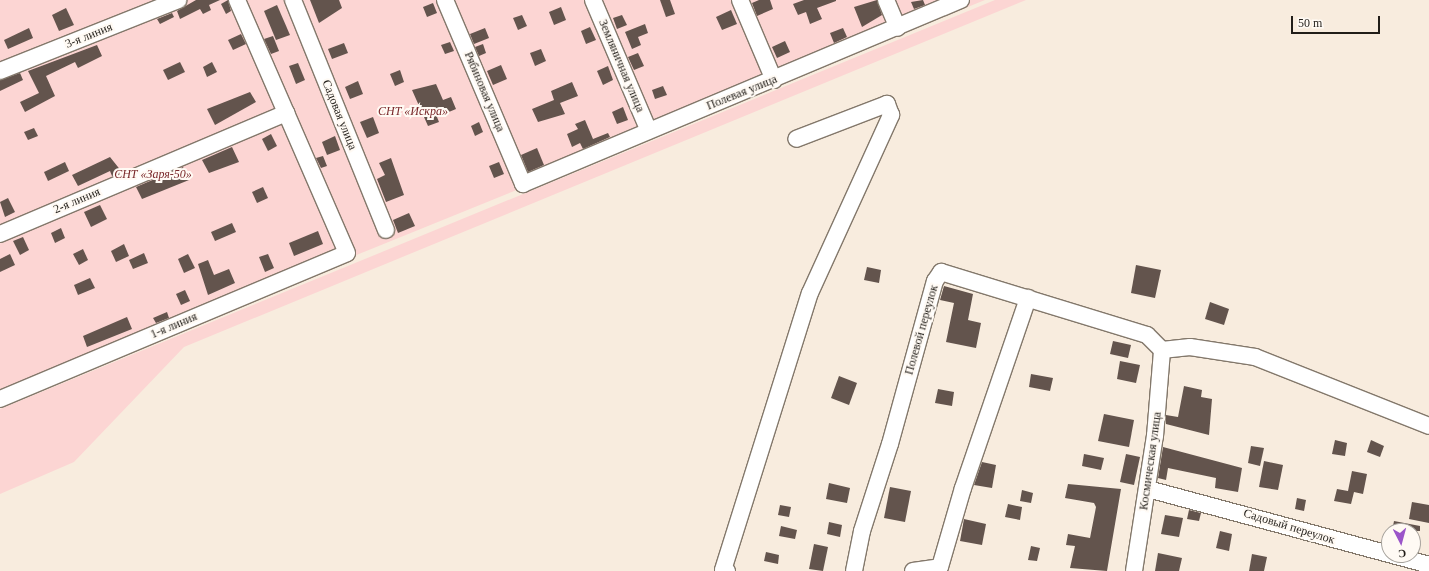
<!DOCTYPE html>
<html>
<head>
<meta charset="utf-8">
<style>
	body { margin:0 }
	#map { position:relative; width:1429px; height:571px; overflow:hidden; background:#f8ecde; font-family:"Times New Roman",serif }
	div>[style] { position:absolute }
	.green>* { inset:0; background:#fcd5d3 }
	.building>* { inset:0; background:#63544d }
	.roads { filter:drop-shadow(1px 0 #83786b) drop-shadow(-1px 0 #83786b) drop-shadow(0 1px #83786b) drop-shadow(0 -1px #83786b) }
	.minor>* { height:16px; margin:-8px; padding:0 8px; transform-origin:8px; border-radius:8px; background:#fff }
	span { translate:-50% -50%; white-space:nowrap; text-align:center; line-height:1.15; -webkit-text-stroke:4px #fffaf4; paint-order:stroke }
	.street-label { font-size:12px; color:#211d18 }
	.park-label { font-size:12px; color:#792729; font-style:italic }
	.north { position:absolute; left:1381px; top:523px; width:40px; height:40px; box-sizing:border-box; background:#fffaf4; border:1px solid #a6a29c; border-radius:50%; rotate:174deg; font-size:11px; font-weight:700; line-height:16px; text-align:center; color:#211d18 }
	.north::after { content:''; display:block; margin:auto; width:14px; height:18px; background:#9b55c9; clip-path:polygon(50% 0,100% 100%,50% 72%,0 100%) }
	.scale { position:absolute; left:1291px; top:16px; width:89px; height:18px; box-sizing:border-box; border:2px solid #211d18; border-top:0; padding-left:5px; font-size:12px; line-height:14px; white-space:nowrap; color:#211d18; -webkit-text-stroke:3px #fffaf4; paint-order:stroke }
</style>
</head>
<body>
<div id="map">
	<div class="green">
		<i style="clip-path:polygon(0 0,985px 0,354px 256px,0 405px)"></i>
		<i style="clip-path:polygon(995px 0,1026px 0,184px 347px,74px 462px,0 494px,0 409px)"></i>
	</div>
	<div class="building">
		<i style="clip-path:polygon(196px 0,220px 0,209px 5px,211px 10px,203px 14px,200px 9px,180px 19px,177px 11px)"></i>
		<i style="clip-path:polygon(228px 0,231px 11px,226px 14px,221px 4px)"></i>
		<i style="clip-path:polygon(310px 0,339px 0,342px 8px,319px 23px)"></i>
		<i style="clip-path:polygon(660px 0,670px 0,675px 14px,666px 17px)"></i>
		<i style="clip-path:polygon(759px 0,770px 0,773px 9px,757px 16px,752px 3px)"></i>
		<i style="clip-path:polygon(804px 0,836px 0,836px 1px,817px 8px,822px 19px,810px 24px,806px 12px,798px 15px,793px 4px)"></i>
		<i style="clip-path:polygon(877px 0,882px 15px,862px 27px,854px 7px)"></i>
		<i style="clip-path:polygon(923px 0,925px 5px,914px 9px,911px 2px)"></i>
		<i style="clip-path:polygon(433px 3px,437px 13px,427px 17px,423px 7px)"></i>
		<i style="clip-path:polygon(277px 5px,290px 35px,276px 40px,264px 11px)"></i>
		<i style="clip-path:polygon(561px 7px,566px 20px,554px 25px,549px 12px)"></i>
		<i style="clip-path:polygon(66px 8px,74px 25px,59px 31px,52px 15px)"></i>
		<i style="clip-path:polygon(731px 10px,737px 24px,722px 30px,716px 17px)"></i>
		<i style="clip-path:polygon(172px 13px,174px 17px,160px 24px,157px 19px)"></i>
		<i style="clip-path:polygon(522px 15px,527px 26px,518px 30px,513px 18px)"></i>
		<i style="clip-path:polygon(622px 15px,627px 25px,617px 29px,613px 18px)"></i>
		<i style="clip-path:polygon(645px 24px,648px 33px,638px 37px,641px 45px,632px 49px,625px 32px)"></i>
		<i style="clip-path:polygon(590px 27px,596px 40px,586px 44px,581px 31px)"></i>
		<i style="clip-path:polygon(29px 28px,33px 38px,8px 49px,4px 40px)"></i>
		<i style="clip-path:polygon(485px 28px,489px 38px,474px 44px,470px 34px)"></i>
		<i style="clip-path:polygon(843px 28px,847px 37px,834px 43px,830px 33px)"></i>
		<i style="clip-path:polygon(241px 34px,246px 44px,233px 50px,228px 40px)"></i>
		<i style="clip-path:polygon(273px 36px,279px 51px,271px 54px,264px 39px)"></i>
		<i style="clip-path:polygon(785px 41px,790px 52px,777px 58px,772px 47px)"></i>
		<i style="clip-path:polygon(450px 42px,454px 51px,445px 54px,441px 45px)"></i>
		<i style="clip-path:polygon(344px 43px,348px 53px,332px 59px,328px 49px)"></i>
		<i style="clip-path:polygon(483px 44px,486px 53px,479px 56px,475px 47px)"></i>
		<i style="clip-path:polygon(97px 45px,102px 56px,78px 68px,75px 62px,46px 76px,55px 96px,25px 112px,20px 102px,39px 93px,28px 71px)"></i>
		<i style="clip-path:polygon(541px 49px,546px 61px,535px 66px,530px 53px)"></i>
		<i style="clip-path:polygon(638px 53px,644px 66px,634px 70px,628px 57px)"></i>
		<i style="clip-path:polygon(180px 62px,185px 72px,168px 80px,163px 70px)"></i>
		<i style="clip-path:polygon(212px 62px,217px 72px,207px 77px,203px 67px)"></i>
		<i style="clip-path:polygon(298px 63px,305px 80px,296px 84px,289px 66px)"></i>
		<i style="clip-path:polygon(501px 65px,507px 79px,493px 85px,487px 71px)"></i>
		<i style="clip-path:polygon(608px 66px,613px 80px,603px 85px,597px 71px)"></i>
		<i style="clip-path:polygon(400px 70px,404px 82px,395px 86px,390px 74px)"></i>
		<i style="clip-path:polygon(20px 73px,23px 80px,0 91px,0 80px)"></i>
		<i style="clip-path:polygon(358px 81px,363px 94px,350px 99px,345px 87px)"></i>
		<i style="clip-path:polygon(572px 82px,578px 96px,560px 103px,565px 114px,538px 122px,532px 109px,554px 100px,551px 91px)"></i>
		<i style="clip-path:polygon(436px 84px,443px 100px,451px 97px,456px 109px,437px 117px,439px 122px,428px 126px,412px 90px)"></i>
		<i style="clip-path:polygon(663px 86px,667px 95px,655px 99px,652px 90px)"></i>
		<i style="clip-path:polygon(250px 92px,256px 102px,215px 125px,207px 109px)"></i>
		<i style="clip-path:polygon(623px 107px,628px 120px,617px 124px,612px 112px)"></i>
		<i style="clip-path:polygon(373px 117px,379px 133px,367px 138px,360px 122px)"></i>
		<i style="clip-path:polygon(585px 120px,593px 139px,608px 133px,610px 137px,583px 149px,580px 143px,572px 147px,567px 134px,578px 129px,575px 124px)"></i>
		<i style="clip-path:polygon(479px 122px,483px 132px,475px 136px,471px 126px)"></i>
		<i style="clip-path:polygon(34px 128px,38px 136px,28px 140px,24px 132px)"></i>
		<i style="clip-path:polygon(271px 134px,277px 146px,268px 151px,262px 139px)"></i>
		<i style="clip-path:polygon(335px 136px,340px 150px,327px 155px,322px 142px)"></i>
		<i style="clip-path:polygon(232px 147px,239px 162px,209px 173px,202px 160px)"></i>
		<i style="clip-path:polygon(537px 148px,544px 165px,528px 172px,521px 155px)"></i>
		<i style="clip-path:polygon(323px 156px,327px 166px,321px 168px,316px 158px)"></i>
		<i style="clip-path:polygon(110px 157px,122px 172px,112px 176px,110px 171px,78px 186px,72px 175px)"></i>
		<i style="clip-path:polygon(391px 158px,404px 195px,386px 202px,377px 179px,385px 175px,379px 163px)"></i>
		<i style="clip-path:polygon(65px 162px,69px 171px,48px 181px,44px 172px)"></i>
		<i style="clip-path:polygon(499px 162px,504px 174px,494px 178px,489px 166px)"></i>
		<i style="clip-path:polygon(183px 167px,189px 180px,142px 199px,136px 187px)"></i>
		<i style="clip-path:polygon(263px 187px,268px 198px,257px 203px,252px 192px)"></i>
		<i style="clip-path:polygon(8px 198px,15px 212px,5px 217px,0 202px)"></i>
		<i style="clip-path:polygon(100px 205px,107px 219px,91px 227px,84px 212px)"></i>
		<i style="clip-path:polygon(409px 213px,415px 226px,398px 233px,393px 220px)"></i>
		<i style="clip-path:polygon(232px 223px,236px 232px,215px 241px,211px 232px)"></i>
		<i style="clip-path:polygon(61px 228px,65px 238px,55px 243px,51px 233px)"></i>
		<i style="clip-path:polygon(318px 231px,323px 244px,294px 256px,289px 243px)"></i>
		<i style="clip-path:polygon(23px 237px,29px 250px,20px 255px,13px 241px)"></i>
		<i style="clip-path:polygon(124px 244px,129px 256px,116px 262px,111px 251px)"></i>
		<i style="clip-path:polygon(83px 249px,88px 260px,79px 265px,73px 254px)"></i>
		<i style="clip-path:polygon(144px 253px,148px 263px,133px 269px,129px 260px)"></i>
		<i style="clip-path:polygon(10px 254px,15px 265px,0 272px,0 259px)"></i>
		<i style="clip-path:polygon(188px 254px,195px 268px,184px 273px,178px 259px)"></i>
		<i style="clip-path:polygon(268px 254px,274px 268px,265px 272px,259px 257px)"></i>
		<i style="clip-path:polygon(208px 260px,214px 275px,229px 269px,235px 283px,208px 295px,198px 264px)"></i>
		<i style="clip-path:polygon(1136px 265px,1161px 270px,1155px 298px,1131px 293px)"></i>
		<i style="clip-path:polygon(867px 267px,881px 270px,879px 283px,864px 280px)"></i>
		<i style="clip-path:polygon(90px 278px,95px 288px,78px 295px,74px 285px)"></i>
		<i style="clip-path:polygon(944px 286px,973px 294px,968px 320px,981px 323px,976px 348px,946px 342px,954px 303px,940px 300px)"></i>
		<i style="clip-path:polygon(185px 290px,190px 301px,181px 305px,176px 294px)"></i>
		<i style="clip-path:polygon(1210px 302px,1229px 309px,1224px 325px,1205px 319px)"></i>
		<i style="clip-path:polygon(167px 312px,169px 318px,156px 323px,153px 318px)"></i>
		<i style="clip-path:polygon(127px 317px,132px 329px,87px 347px,83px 336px)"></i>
		<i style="clip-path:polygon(1113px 341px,1131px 345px,1128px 358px,1110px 354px)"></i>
		<i style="clip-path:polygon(1120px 361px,1140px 365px,1136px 383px,1117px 379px)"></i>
		<i style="clip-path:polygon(1031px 374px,1053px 378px,1050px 391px,1029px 387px)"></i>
		<i style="clip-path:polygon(839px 376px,857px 383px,849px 405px,831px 398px)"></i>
		<i style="clip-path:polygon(1184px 386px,1202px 390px,1201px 397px,1212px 399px,1209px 435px,1166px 424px,1166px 415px,1178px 417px)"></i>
		<i style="clip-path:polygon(938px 389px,954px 392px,952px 406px,935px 403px)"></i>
		<i style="clip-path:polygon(1104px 414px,1134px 420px,1129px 447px,1098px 441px)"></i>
		<i style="clip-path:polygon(1335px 440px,1347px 443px,1345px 456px,1332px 454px)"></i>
		<i style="clip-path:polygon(1371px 440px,1384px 446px,1380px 457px,1367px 452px)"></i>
		<i style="clip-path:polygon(1251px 446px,1264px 448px,1260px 466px,1248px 463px)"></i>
		<i style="clip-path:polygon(1163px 447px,1242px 468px,1238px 492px,1215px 488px,1216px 478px,1168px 468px,1166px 480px,1158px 478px)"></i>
		<i style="clip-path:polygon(1084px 454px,1104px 458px,1101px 470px,1082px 466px)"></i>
		<i style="clip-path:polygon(1126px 454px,1140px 457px,1134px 485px,1120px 482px)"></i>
		<i style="clip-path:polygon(1264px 461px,1283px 465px,1278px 490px,1259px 487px)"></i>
		<i style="clip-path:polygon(982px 462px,996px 465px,992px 488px,974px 485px)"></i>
		<i style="clip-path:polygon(1352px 471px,1367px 474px,1363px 494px,1354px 492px,1351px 504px,1334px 501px,1337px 489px,1348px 491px)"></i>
		<i style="clip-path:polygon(829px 483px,850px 488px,847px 503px,826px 499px)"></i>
		<i style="clip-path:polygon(1068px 484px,1121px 489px,1107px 571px,1070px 568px,1075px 546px,1066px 545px,1068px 534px,1090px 538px,1096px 507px,1094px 503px,1065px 498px)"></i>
		<i style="clip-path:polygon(890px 487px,911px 491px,905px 522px,884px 518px)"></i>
		<i style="clip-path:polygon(1022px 490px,1033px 493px,1031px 503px,1020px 501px)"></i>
		<i style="clip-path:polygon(1297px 498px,1306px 500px,1304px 511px,1295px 509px)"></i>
		<i style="clip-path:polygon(1412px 502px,1429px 505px,1429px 523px,1409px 519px)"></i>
		<i style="clip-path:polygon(1008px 504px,1022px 507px,1020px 520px,1005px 517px)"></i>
		<i style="clip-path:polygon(780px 505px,791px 507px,789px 517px,778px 515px)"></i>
		<i style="clip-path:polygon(1189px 510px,1201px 513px,1199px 521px,1187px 519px)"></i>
		<i style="clip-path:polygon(1165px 515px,1183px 518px,1179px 537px,1161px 534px)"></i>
		<i style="clip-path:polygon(964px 519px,986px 524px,982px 545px,960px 541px)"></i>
		<i style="clip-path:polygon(1394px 521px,1420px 526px,1420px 531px,1392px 531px)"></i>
		<i style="clip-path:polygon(829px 522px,842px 525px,840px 537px,827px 534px)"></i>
		<i style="clip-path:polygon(781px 526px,797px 530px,795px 539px,779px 536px)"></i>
		<i style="clip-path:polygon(1220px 531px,1232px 534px,1229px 551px,1216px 548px)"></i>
		<i style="clip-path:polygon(814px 544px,828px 547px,823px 571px,809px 569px)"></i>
		<i style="clip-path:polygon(1031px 546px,1040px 548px,1037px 561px,1028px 560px)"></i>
		<i style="clip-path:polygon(766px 552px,779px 555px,778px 564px,764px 561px)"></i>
		<i style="clip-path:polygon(1158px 553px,1182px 558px,1179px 571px,1155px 571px)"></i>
		<i style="clip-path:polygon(1252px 554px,1267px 557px,1264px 571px,1249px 571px)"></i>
	</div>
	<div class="roads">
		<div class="minor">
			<i style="left:293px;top:0;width:248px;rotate:68deg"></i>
			<i style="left:445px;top:0;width:200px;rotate:67deg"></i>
			<i style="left:523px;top:184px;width:475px;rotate:-22.8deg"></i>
			<i style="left:593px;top:0;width:142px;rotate:66.9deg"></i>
			<i style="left:740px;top:0;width:87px;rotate:67deg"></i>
			<i style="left:886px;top:0;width:30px;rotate:67deg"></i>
			<i style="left:0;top:71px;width:192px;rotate:-21.7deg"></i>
			<i style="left:0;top:234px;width:311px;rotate:-22.9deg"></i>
			<i style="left:1162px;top:350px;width:28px;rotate:-6deg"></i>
			<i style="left:1190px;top:347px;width:66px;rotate:8.7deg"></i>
			<i style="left:1255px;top:357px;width:187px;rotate:21.6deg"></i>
			<i style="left:0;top:399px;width:376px;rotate:-22.8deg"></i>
			<i style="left:347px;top:253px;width:276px;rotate:-113.5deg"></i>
			<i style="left:1148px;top:489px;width:291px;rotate:15.1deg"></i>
			<i style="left:727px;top:571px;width:4px;rotate:-166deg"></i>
			<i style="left:723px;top:570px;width:290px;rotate:-72.6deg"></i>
			<i style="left:810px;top:293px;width:196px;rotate:-65.5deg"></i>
			<i style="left:891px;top:115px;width:12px;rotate:-110deg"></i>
			<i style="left:887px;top:104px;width:97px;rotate:159deg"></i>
			<i style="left:854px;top:571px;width:41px;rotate:-78.7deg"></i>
			<i style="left:862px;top:531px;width:91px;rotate:-72.2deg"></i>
			<i style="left:890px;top:444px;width:169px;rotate:-74.6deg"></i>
			<i style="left:935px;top:281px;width:11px;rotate:-56deg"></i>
			<i style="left:941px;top:272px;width:215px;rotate:17deg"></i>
			<i style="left:1147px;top:335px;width:21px;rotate:45deg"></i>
			<i style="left:913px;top:571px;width:27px;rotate:-8deg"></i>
			<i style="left:940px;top:567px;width:82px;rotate:-73.8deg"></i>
			<i style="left:963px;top:488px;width:201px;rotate:-71.1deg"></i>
			<i style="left:1134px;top:571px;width:137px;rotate:-81.2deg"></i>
			<i style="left:1155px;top:436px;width:86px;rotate:-85.3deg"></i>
		</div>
	</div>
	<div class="street-label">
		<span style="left:89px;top:36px;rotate:-22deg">3-я линия</span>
		<span style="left:621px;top:66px;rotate:67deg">Земляничная улица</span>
		<span style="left:484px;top:92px;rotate:67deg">Рябиновая улица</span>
		<span style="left:742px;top:93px;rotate:-22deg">Полевая улица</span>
		<span style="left:339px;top:115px;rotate:68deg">Садовая улица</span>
		<span style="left:77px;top:201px;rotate:-23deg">2-я линия</span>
		<span style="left:174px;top:326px;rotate:-23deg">1-я линия</span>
		<span style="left:922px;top:330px;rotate:-74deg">Полевой переулок</span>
		<span style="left:1151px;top:461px;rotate:-82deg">Космическая улица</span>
		<span style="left:1289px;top:527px;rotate:17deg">Садовый переулок</span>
	</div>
	<div class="park-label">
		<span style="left:413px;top:112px">СНТ «Искра»</span>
		<span style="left:153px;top:175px">СНТ «Заря-50»</span>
	</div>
	<div class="north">С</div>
	<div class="scale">50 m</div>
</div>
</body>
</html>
